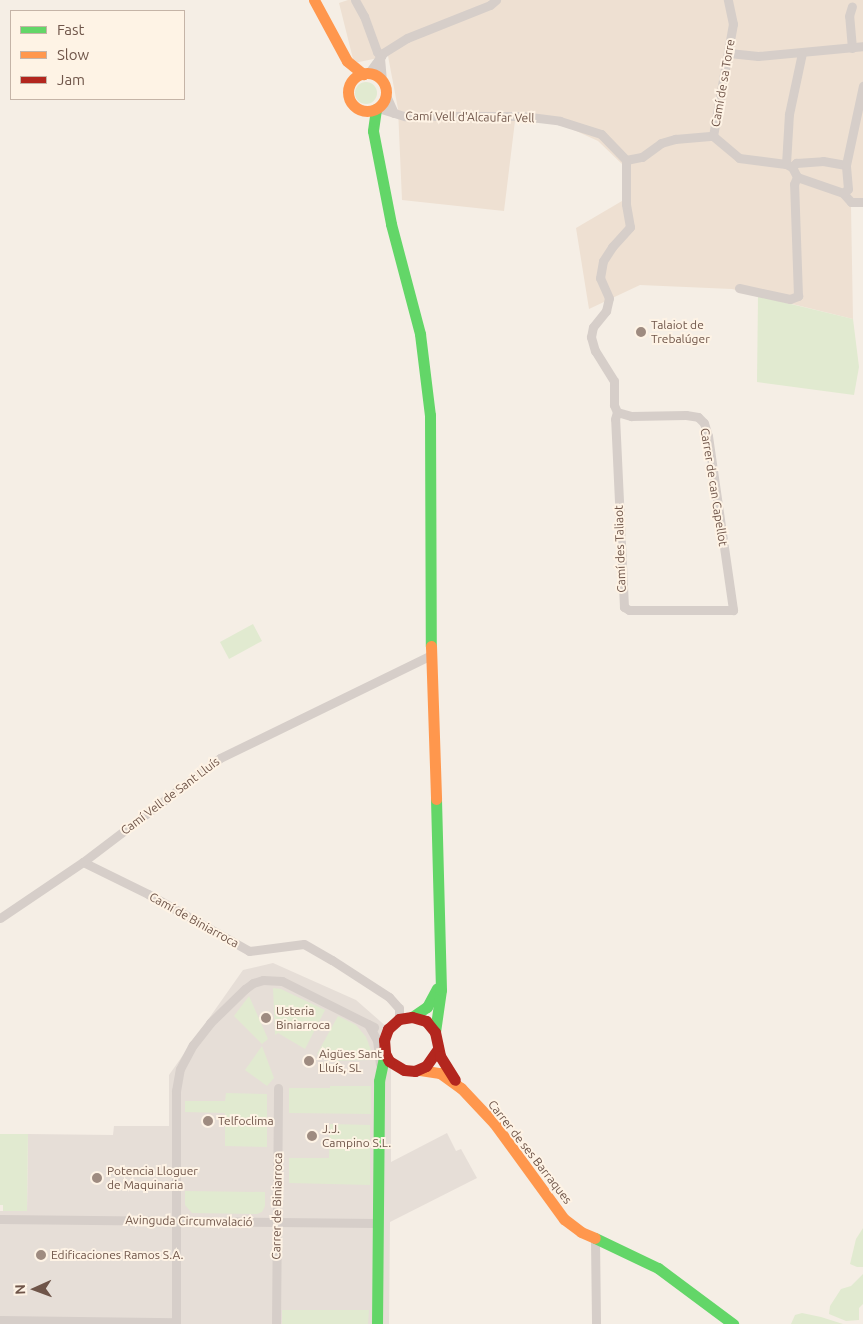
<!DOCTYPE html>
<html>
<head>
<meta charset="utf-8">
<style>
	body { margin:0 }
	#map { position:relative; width:863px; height:1324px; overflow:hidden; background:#f5eee5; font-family:Ubuntu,sans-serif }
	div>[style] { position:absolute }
	.residential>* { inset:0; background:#eee0d2 }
	.industrial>* { inset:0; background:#e6ded7 }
	.green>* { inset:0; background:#e1ead0 }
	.round { border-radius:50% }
	.street>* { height:9px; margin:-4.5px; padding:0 4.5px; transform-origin:4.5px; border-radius:4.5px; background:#d6cec9 }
	.fast>* { height:11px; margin:-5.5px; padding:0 5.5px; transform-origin:5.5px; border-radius:5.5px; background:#63d668 }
	.slow>* { height:11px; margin:-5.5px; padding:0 5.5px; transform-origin:5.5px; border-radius:5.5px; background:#ff974d }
	.slow>.ring { margin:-5.5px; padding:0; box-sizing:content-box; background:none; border:11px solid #ff974d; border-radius:50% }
	.jam>* { height:11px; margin:-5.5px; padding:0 5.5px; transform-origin:5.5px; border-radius:5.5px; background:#b3261e }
	.dots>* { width:14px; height:14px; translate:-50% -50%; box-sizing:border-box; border:2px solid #fef3e5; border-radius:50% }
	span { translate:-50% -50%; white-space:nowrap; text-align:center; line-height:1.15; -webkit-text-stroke:4px #fef3e5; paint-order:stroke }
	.street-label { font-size:12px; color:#6f5549 }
	.poi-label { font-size:12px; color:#6f5549 }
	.left { translate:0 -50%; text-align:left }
	.legend { position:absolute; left:10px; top:10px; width:175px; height:90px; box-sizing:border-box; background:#fef3e5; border:1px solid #c5b4a7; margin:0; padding:6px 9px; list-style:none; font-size:15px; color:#6f5549 }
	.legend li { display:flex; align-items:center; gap:10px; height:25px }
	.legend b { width:25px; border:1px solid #c5b4a7 }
	.north { position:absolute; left:10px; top:1264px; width:50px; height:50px; -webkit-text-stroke:4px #fef3e5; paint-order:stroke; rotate:268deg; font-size:14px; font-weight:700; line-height:20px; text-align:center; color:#6f5549 }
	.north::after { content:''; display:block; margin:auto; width:18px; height:22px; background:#6f5549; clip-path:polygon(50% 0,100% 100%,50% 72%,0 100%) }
</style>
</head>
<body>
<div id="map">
	<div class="residential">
		<i style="clip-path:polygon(348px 0,863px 0,863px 206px,851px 206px,853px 319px,732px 289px,640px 285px,589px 309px,576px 228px,622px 201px,622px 164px,598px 141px,561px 124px,515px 121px,504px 211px,402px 200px,398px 109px,388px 56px,354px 63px,339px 3px)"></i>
	</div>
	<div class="industrial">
		<i style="clip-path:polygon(273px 963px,356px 1000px,388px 1028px,391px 1051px,391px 1162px,447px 1133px,456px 1151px,461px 1149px,477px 1178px,390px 1222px,389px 1324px,0 1324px,0 1211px,27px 1211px,28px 1134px,113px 1135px,114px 1126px,169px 1126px,169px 1075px,243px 970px)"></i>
	</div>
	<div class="green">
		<i class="round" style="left:355px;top:82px;width:22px;height:22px"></i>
		<i style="clip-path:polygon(758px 296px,853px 319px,859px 367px,854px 395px,757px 382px)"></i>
		<i style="clip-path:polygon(253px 624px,262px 641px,229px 659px,220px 642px)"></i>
		<i style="clip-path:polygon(273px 988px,281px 989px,325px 1010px,305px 1049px,278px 1033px,275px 1035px)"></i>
		<i style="clip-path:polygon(249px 996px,268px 1039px,262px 1044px,234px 1016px)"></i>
		<i style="clip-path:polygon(338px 1016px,356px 1025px,366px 1037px,371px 1050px,371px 1060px,329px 1061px,317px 1054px)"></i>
		<i style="clip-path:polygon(262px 1046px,274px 1078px,267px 1086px,245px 1070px)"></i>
		<i style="clip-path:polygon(330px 1086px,371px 1086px,371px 1114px,289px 1113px,289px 1088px,330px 1088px)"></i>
		<i style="clip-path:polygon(226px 1093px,267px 1094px,267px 1147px,225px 1146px,225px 1113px,185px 1112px,185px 1101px,225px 1101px)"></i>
		<i style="clip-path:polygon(330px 1124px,370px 1125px,370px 1185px,289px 1183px,289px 1158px,329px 1158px)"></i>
		<i style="clip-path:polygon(0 1134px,28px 1134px,27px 1211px,3px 1211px,3px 1205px,0 1205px)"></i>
		<i style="clip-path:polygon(185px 1191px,265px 1192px,265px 1206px,262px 1212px,257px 1214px,192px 1213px,185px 1205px)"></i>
		<i style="clip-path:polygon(863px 1228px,863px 1267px,857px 1267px,850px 1264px,856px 1239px)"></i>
		<i style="clip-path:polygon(863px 1274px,863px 1304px,859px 1308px,859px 1320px,846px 1321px,829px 1314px,830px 1306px,841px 1289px,851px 1286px)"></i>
		<i style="clip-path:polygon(282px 1310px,369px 1310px,368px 1324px,282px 1324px)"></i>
		<i style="clip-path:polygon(802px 1313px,821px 1317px,843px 1324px,791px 1324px,795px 1315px)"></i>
	</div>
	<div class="street">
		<i style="left:355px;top:0;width:18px;rotate:61deg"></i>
		<i style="left:364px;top:16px;width:38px;rotate:70deg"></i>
		<i style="left:377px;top:52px;width:6px;rotate:45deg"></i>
		<i style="left:852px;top:48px;width:32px;rotate:-95deg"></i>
		<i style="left:849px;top:16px;width:10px;rotate:-73deg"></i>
		<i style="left:729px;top:53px;width:29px;rotate:6deg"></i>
		<i style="left:758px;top:56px;width:105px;rotate:-5.4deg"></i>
		<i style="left:380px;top:58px;width:23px;rotate:85deg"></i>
		<i style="left:368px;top:74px;width:26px;rotate:-54deg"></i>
		<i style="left:383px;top:53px;width:28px;rotate:-32deg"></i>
		<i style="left:407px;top:38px;width:89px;rotate:-21.7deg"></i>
		<i style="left:490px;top:5px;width:8px;rotate:-40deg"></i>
		<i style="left:385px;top:93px;width:22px;rotate:66deg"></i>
		<i style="left:378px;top:108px;width:28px;rotate:17deg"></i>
		<i style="left:405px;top:116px;width:117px"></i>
		<i style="left:522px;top:116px;width:38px;rotate:7deg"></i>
		<i style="left:560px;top:121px;width:43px;rotate:17.6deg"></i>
		<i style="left:601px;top:134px;width:36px;rotate:46deg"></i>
		<i style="left:713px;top:136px;width:114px;rotate:-79.9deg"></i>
		<i style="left:733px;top:24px;width:25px;rotate:-102deg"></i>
		<i style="left:626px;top:160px;width:16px;rotate:-11deg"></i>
		<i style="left:642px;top:157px;width:24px;rotate:-36deg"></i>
		<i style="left:661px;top:143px;width:15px;rotate:-16deg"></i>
		<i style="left:675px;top:139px;width:38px;rotate:-5deg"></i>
		<i style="left:713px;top:136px;width:34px;rotate:40deg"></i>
		<i style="left:739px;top:158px;width:47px;rotate:7.3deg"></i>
		<i style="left:786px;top:164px;width:7px;rotate:27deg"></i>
		<i style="left:792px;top:167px;width:11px;rotate:63deg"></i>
		<i style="left:797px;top:177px;width:49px;rotate:19.2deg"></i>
		<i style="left:843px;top:193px;width:12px;rotate:48deg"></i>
		<i style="left:851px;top:202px;width:12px"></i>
		<i style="left:786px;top:164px;width:50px;rotate:-86.6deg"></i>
		<i style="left:789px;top:114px;width:62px;rotate:-78deg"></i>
		<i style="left:792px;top:167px;width:6px;rotate:-45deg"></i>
		<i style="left:796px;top:163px;width:27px;rotate:-4deg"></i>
		<i style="left:823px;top:161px;width:23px;rotate:10deg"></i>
		<i style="left:843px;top:193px;width:6px;rotate:-39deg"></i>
		<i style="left:848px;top:189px;width:24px;rotate:-95deg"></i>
		<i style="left:846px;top:165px;width:81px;rotate:-77.9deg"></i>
		<i style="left:739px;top:288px;width:52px;rotate:12.2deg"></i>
		<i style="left:790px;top:299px;width:9px;rotate:-21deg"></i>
		<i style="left:798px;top:296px;width:112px;rotate:-92deg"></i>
		<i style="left:794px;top:184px;width:8px;rotate:-67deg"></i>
		<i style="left:617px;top:412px;width:15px;rotate:16deg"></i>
		<i style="left:631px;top:416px;width:55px;rotate:-1deg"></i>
		<i style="left:686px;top:415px;width:12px;rotate:9deg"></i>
		<i style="left:698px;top:417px;width:8px;rotate:45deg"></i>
		<i style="left:704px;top:423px;width:14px;rotate:73deg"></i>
		<i style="left:708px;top:436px;width:176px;rotate:81.8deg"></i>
		<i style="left:733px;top:610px;width:104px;rotate:180deg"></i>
		<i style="left:629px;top:610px;width:6px;rotate:-149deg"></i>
		<i style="left:624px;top:607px;width:188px;rotate:-92.7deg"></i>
		<i style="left:615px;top:419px;width:7px;rotate:-74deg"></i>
		<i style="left:617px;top:412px;width:8px;rotate:-113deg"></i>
		<i style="left:614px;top:405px;width:24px;rotate:-90deg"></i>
		<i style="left:614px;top:381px;width:36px;rotate:-122deg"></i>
		<i style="left:595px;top:351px;width:15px;rotate:-106deg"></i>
		<i style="left:591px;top:337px;width:10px;rotate:-79deg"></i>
		<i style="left:593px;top:327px;width:21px;rotate:-51deg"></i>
		<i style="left:606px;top:311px;width:13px;rotate:-77deg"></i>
		<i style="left:609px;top:298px;width:22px;rotate:-114deg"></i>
		<i style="left:600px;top:278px;width:17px;rotate:-80deg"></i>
		<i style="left:603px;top:261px;width:17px;rotate:-57deg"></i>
		<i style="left:612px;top:247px;width:27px;rotate:-48deg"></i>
		<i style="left:630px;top:227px;width:23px;rotate:-100deg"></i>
		<i style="left:626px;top:204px;width:44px;rotate:-90deg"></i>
		<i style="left:83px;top:862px;width:72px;rotate:26.2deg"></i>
		<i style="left:148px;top:894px;width:116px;rotate:29.4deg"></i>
		<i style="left:249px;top:951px;width:55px;rotate:-7.3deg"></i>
		<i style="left:304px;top:944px;width:32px;rotate:30deg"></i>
		<i style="left:332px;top:960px;width:68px;rotate:33deg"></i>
		<i style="left:389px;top:997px;width:15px;rotate:48deg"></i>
		<i style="left:399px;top:1008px;width:11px;rotate:90deg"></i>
		<i style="left:0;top:918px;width:100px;rotate:-34deg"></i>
		<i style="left:83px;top:862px;width:172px;rotate:-37.2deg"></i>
		<i style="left:220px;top:758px;width:235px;rotate:-26deg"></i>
		<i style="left:368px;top:1024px;width:18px;rotate:61deg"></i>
		<i style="left:377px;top:1040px;width:24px;rotate:83deg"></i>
		<i style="left:0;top:1219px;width:377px;rotate:0.6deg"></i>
		<i style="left:595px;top:1239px;width:85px;rotate:89.3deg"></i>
		<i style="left:0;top:1320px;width:176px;rotate:0.7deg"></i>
		<i style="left:176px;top:1324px;width:233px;rotate:-90deg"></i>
		<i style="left:176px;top:1091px;width:22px;rotate:-80deg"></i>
		<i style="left:180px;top:1069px;width:27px;rotate:-62deg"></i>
		<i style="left:193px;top:1045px;width:28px;rotate:-52deg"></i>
		<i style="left:210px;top:1023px;width:49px;rotate:-44.2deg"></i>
		<i style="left:245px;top:989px;width:10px;rotate:-37deg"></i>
		<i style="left:253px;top:983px;width:10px;rotate:-17deg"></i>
		<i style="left:263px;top:980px;width:19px;rotate:3deg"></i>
		<i style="left:282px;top:981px;width:103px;rotate:26.6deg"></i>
		<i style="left:276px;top:1324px;width:236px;rotate:-89.5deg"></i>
	</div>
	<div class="fast">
		<i style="left:376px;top:109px;width:22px;rotate:98deg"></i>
		<i style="left:373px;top:131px;width:95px;rotate:79deg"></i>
		<i style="left:391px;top:224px;width:114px;rotate:75.2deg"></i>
		<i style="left:420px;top:334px;width:82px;rotate:83deg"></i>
		<i style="left:430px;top:415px;width:231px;rotate:89.8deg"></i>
		<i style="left:412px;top:1017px;width:18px;rotate:-34deg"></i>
		<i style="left:427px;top:1007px;width:21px;rotate:-62deg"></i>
		<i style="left:435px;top:1032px;width:42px;rotate:-81.9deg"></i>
		<i style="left:441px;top:990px;width:191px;rotate:-91.5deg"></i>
		<i style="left:595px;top:1238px;width:70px;rotate:25.5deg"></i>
		<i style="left:658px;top:1268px;width:94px;rotate:36.7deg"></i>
		<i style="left:377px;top:1324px;width:243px;rotate:-89.5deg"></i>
		<i style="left:379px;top:1081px;width:29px;rotate:-78deg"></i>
	</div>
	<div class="slow">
		<i style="left:314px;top:0;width:69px;rotate:61.6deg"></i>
		<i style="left:347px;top:61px;width:21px;rotate:39deg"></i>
		<i class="ring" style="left:348px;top:73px;width:27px;height:27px"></i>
		<i style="left:431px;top:646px;width:153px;rotate:88.1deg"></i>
		<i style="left:420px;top:1070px;width:20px;rotate:9deg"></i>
		<i style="left:440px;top:1073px;width:26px;rotate:36deg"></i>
		<i style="left:461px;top:1088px;width:48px;rotate:46.7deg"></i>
		<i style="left:494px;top:1123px;width:119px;rotate:53.9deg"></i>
		<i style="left:564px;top:1219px;width:21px;rotate:37deg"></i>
		<i style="left:581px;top:1232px;width:15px;rotate:23deg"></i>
	</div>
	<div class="jam">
		<i style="left:438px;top:1049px;width:21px;rotate:125deg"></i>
		<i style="left:426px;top:1066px;width:12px;rotate:156deg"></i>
		<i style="left:415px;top:1071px;width:11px;rotate:-175deg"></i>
		<i style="left:404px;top:1070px;width:17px;rotate:-149deg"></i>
		<i style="left:389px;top:1061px;width:9px;rotate:-117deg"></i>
		<i style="left:385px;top:1053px;width:13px;rotate:-94deg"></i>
		<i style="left:384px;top:1040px;width:12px;rotate:-70deg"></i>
		<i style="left:388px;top:1029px;width:15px;rotate:-42deg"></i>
		<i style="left:399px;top:1019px;width:13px;rotate:-9deg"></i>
		<i style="left:412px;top:1017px;width:15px;rotate:16deg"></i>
		<i style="left:426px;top:1021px;width:14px;rotate:51deg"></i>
		<i style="left:435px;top:1032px;width:25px;rotate:78deg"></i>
		<i style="left:440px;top:1056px;width:28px;rotate:58deg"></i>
	</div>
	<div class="dots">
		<i style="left:641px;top:332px;background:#9e8b80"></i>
		<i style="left:266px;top:1018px;background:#9e8b80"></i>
		<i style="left:309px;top:1061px;background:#9e8b80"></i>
		<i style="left:208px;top:1121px;background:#9e8b80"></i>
		<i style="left:312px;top:1136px;background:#9e8b80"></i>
		<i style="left:97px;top:1178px;background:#9e8b80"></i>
		<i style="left:41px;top:1255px;background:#9e8b80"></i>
	</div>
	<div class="street-label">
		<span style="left:723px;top:83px;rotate:-80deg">Camí de sa Torre</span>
		<span style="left:470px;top:117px;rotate:1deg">Camí Vell d'Alcaufar Vell</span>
		<span style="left:714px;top:487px;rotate:81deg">Carrer de can Capellot</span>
		<span style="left:620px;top:549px;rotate:-92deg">Camí des Taliaot</span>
		<span style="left:170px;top:796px;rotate:-37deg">Camí Vell de Sant Lluís</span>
		<span style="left:194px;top:920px;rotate:29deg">Camí de Biniarroca</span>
		<span style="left:530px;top:1152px;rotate:52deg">Carrer de ses Barraques</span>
		<span style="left:277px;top:1206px;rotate:-89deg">Carrer de Biniarroca</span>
		<span style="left:189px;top:1221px;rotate:1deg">Avinguda Circumvalació</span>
	</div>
	<div class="poi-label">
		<span class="left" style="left:651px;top:332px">Talaiot de<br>Trebalúger</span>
		<span class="left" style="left:276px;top:1018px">Usteria<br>Biniarroca</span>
		<span class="left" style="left:319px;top:1061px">Aigües Sant<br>Lluís, SL</span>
		<span class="left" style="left:218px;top:1121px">Telfoclima</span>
		<span class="left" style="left:322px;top:1136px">J.J.<br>Campino S.L.</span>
		<span class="left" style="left:107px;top:1178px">Potencia Lloguer<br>de Maquinaria</span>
		<span class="left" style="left:51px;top:1255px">Edificaciones Ramos S.A.</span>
	</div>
	<ul class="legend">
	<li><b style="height:6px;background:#63d668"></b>Fast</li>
	<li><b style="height:6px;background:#ff974d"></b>Slow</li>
	<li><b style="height:6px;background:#b3261e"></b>Jam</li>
	</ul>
	<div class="north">N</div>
</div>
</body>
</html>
